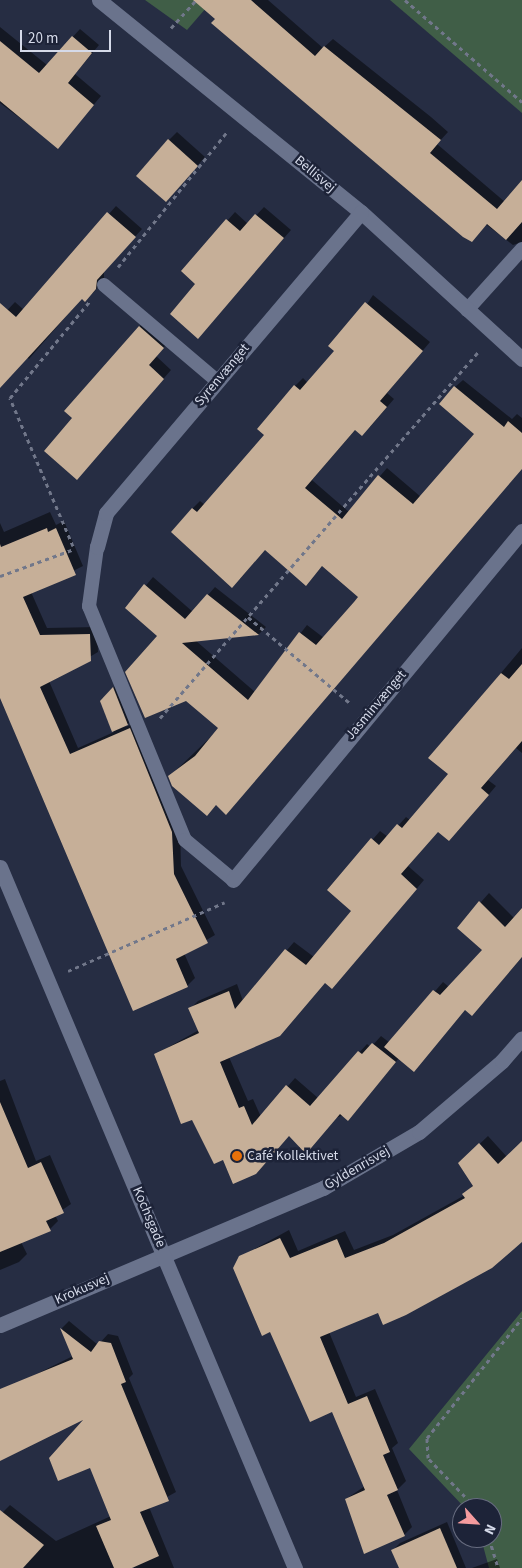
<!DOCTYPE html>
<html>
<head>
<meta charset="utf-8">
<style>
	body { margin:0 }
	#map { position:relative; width:522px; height:1568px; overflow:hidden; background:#262d43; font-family:"Source Sans 3",sans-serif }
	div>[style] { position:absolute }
	.green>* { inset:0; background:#405e47 }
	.shadow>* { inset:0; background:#0007 }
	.building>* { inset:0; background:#c6af98 }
	.path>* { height:3px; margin-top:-1.5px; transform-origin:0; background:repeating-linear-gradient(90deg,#71778a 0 4px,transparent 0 8px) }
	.service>* { height:14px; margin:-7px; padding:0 7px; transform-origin:7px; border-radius:7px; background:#6a738c }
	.minor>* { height:15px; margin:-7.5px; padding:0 7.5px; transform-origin:7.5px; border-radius:7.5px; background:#6a738c }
	.tertiary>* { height:15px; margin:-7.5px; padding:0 7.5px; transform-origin:7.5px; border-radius:7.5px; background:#6a738c }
	.dots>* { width:14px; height:14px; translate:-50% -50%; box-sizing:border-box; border:2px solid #1d2338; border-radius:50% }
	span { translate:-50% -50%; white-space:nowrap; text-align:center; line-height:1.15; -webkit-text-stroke:5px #1d2338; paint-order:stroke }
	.street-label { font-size:14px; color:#d5dae9 }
	.poi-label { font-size:14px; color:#d5dae9 }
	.left { translate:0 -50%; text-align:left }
	.north { position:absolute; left:452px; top:1498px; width:50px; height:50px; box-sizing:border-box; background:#1d2338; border:1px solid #676c7f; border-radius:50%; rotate:116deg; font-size:14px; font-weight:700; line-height:20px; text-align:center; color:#d5dae9 }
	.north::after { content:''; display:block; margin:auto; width:18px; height:22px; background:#f59b9e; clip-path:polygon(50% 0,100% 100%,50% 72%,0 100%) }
	.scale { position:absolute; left:20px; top:30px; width:91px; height:22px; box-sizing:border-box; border:2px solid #d5dae9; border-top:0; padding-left:6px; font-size:15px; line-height:18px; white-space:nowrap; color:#d5dae9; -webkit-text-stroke:4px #1d2338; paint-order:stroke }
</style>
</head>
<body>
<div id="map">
	<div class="green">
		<i style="clip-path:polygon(145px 0,213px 0,187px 30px)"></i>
		<i style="clip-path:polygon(390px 0,522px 0,522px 113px)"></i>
		<i style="clip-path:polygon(522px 1311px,522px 1568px,489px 1568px,481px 1538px,492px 1538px,492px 1508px,465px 1508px,409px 1449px)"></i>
	</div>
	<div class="shadow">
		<i style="clip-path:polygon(216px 0,268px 0,323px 48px,333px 39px,431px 117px,448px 132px,437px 144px,505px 202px,522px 181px,522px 242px,513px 245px,217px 19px)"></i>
		<i style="clip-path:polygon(0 27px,47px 65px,80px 29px,99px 45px,75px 74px,101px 96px,58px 147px,0 103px)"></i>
		<i style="clip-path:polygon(177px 132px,205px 157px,174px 192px,169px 140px)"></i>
		<i style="clip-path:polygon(116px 206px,142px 229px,104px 271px,104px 280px,93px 293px,82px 298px,29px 359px,0 332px,0 318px,15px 302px,24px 310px)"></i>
		<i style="clip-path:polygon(264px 207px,291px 230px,198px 337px,197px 284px,183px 271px,235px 212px,248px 224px)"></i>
		<i style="clip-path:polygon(373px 295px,430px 342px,387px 393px,394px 399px,370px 427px,356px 429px,312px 480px,349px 512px,387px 468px,421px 497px,475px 434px,455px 387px,463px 380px,512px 419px,517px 414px,522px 418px,522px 464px,216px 804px,170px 776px,220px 728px,158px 636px,127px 608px,153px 577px,193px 612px,215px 587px,266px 627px,259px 634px,195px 640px,255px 692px,307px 625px,324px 638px,359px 597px,323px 565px,306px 584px,265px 549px,240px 579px,192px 509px,200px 501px,205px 505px,265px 435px,259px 429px,295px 386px,303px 378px,308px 383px,336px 351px)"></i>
		<i style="clip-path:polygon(147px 319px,171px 339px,156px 356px,171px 370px,121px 428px,139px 327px)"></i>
		<i style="clip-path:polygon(50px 512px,56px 525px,64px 521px,83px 566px,31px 592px,47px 628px,97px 627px,98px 652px,49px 681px,78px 748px,114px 732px,101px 702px,117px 684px,132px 720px,125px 727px,138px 722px,180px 824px,181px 866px,215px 935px,184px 953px,195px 978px,187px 986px,0 695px,0 523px,4px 532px)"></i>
		<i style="clip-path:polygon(522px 648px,522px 753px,516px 748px,488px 780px,496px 786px,457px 832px,438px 830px,408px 866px,424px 880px,340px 979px,332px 987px,325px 982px,229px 1057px,248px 1101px,253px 1099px,261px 1117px,295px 1078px,318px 1098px,367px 1044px,371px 1047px,381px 1036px,390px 1043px,443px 982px,449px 987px,484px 950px,458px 928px,489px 893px,514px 918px,522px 909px,522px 957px,480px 1006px,466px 1009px,399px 1058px,355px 1111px,224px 1158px,192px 1118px,156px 1054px,199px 1030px,190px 1009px,198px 1001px,237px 984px,243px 1001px,294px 942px,314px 957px,353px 910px,329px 890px,380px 831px,388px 837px,406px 817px,410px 820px,450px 774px,430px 758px)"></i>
		<i style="clip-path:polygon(5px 1079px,36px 1161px,50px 1155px,71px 1204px,55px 1215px,58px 1221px,50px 1229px,21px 1242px,27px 1254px,19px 1262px,0 1270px,0 1081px)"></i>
		<i style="clip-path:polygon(488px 1136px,507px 1157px,522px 1142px,522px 1240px,329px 1332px,356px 1397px,375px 1389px,398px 1443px,392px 1448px,406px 1481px,397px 1490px,412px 1527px,404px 1535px,346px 1499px,365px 1486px,333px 1410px,240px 1257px,289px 1230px,298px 1251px,345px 1231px,354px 1250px,393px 1235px,465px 1195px,473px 1185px,468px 1155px)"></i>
		<i style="clip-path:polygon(69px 1321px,98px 1345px,108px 1334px,118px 1336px,133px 1374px,129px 1378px,176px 1492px,149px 1507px,174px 1568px,134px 1568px,130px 1558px,121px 1568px,0 1568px,0 1515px,10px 1505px,56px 1541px,111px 1516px,83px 1422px,77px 1415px,0 1460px,0 1392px,73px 1356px,62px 1328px)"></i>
		<i style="clip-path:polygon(447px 1522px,466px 1568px,400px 1568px,393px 1550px,400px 1543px)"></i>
		<i style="clip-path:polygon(497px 1559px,500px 1568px,472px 1568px)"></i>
	</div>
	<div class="building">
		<i style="clip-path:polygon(193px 0,251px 0,315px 56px,324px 46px,441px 140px,430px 153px,497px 209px,522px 180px,522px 222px,506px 240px,487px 224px,472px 242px,463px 237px,211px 23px,215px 19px)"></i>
		<i style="clip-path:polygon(72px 36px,92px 53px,68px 83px,94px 105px,58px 149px,0 101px,0 41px,39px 73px)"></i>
		<i style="clip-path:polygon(168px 139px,198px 166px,166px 202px,136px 176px)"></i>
		<i style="clip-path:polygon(107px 212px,136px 237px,97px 280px,96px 289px,85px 302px,82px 299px,0 388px,0 303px,16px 317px)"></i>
		<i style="clip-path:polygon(255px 214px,284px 238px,198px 339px,170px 314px,195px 284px,181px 271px,226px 219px,240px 231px)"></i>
		<i style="clip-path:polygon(365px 302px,423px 351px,380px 401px,387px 407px,362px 436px,355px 430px,305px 488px,342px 519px,378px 475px,413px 504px,474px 434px,439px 404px,454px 386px,504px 427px,508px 421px,522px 433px,522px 469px,226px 815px,216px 805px,207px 816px,172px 786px,168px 776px,195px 756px,218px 728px,186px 701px,145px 718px,125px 672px,157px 636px,125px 608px,144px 584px,185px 619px,207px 594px,259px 635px,182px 643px,248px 700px,299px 632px,316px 645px,354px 602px,358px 597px,322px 566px,306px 586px,265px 550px,232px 588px,171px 532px,192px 508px,197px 512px,264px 435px,257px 429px,294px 385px,300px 390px,334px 351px,328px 346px)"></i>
		<i style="clip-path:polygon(139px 326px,164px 348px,149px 365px,164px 379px,77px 480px,44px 451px,72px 418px,64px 411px)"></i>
		<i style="clip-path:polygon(47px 528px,48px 532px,56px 528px,76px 575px,23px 597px,40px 635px,90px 634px,91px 661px,40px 687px,70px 754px,130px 728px,172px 832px,174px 874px,208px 943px,176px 959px,188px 987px,133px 1011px,0 698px,0 544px,1px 547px)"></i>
		<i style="clip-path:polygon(522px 664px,522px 741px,481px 788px,489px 795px,449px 841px,438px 832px,401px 874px,417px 889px,332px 989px,325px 983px,280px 1036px,220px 1062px,239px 1108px,244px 1106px,252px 1125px,286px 1085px,310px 1106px,358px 1051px,362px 1054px,372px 1043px,396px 1062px,348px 1121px,340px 1114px,306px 1154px,289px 1136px,256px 1174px,233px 1184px,223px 1160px,214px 1164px,192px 1120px,181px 1124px,154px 1054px,199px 1033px,188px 1008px,229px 991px,235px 1009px,285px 949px,306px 965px,351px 911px,327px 890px,371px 838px,379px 845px,397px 824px,402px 828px,448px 774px,428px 758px,501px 673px,509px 679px)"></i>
		<i style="clip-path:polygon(113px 687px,128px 725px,112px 732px,100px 701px)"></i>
		<i style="clip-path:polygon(479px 901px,505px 927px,522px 908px,522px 957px,472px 1016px,465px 1010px,414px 1072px,384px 1047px,433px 990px,440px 995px,482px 950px,457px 928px)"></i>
		<i style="clip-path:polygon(0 1102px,28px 1168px,41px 1162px,64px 1213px,46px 1221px,51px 1231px,0 1252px)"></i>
		<i style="clip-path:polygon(522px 1141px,522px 1242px,492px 1268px,406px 1315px,383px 1325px,378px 1313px,320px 1337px,348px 1404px,367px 1396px,390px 1452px,383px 1455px,398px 1490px,387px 1495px,405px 1536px,364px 1554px,345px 1499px,365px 1490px,332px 1412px,310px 1422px,270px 1332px,262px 1336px,233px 1268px,239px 1256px,280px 1238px,290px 1258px,337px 1239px,345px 1258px,384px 1243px,465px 1198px,462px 1194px,473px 1186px,458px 1163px,479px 1143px,498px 1164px)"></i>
		<i style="clip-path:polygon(60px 1328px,91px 1352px,99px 1341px,111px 1343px,126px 1382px,121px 1384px,169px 1501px,140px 1512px,159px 1556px,132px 1568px,114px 1568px,96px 1526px,111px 1520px,90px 1468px,58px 1481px,49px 1458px,83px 1420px,0 1461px,0 1389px,73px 1359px)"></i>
		<i style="clip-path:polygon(0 1510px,44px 1545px,23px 1568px,0 1568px)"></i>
		<i style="clip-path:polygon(440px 1528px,457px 1568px,399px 1568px,391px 1550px)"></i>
	</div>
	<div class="path">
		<i style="left:405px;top:0;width:155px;rotate:41.1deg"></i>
		<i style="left:171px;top:28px;width:38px;rotate:-48deg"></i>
		<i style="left:118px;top:267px;width:174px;rotate:-51.1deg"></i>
		<i style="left:73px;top:546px;width:161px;rotate:-113.1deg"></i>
		<i style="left:10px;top:398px;width:126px;rotate:-50.5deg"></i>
		<i style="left:0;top:576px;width:79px;rotate:-20deg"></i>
		<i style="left:248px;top:617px;width:135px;rotate:40.2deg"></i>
		<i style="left:160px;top:718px;width:486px;rotate:-49deg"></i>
		<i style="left:68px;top:971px;width:171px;rotate:-23.7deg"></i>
		<i style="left:476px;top:1508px;width:69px;rotate:-133.8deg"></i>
		<i style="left:428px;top:1458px;width:20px;rotate:-93deg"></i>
		<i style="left:427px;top:1438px;width:153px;rotate:-51.6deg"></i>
		<i style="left:489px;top:1538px;width:31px;rotate:73deg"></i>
	</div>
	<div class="service">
		<i style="left:104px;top:285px;width:148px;rotate:40.3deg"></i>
		<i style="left:467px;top:310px;width:82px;rotate:-48deg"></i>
		<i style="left:97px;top:547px;width:60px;rotate:97.7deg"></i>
		<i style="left:89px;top:606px;width:253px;rotate:67.7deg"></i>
		<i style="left:185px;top:840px;width:62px;rotate:39.8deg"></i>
	</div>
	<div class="minor">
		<i style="left:99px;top:0;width:337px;rotate:39deg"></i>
		<i style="left:361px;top:212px;width:218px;rotate:42.4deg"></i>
		<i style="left:97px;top:547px;width:35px;rotate:-75deg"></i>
		<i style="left:106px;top:513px;width:394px;rotate:-49.7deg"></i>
		<i style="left:233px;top:880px;width:453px;rotate:-50.4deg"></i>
		<i style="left:0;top:1325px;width:351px;rotate:-23deg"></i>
		<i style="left:323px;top:1188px;width:111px;rotate:-30.3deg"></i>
		<i style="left:419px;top:1132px;width:109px;rotate:-40.5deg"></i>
		<i style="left:502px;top:1061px;width:30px;rotate:-49deg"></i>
	</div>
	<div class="tertiary">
		<i style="left:0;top:867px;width:761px;rotate:67.18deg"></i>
	</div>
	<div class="dots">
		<i style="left:237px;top:1156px;background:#e8710a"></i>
	</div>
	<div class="street-label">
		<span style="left:315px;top:174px;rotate:40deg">Bellisvej</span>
		<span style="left:222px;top:375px;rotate:-50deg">Syrenvænget</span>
		<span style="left:376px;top:705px;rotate:-50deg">Jasminvænget</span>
		<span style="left:357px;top:1168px;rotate:-30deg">Gyldenrisvej</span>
		<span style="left:149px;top:1217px;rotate:67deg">Kochsgade</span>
		<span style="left:82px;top:1289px;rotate:-24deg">Krokusvej</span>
	</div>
	<div class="poi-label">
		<span class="left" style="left:247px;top:1156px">Café Kollektivet</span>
	</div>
	<div class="north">N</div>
	<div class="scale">20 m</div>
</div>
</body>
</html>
